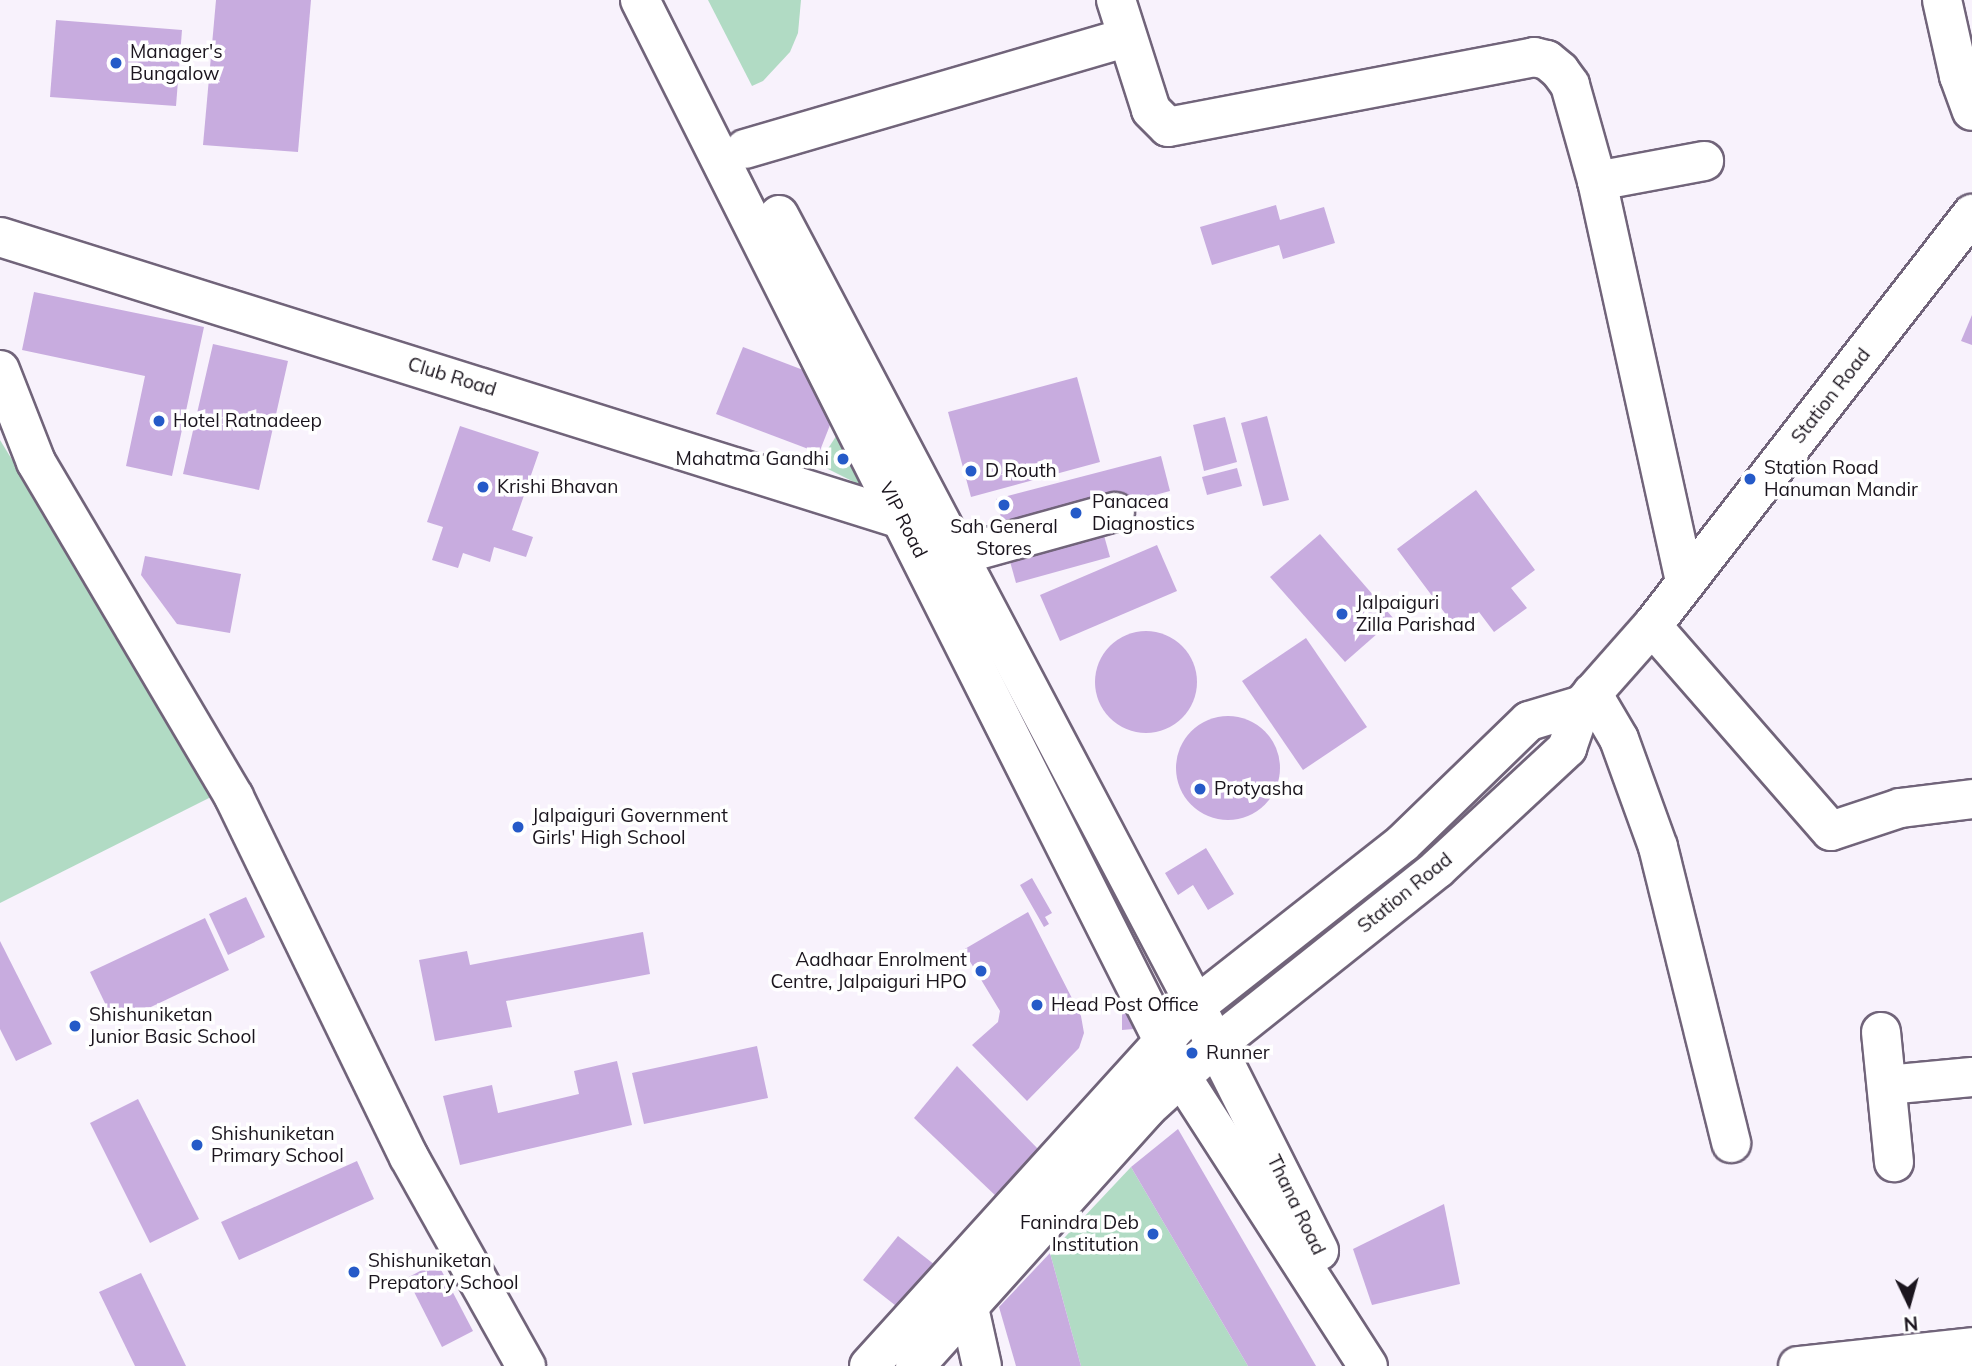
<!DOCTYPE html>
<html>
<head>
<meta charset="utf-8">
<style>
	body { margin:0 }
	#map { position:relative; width:1972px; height:1366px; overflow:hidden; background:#f8f2fc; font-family:Mulish,sans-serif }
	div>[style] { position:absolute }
	.green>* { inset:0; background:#b1dbc4 }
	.building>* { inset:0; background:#c8acdf }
	.round { border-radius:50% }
	.roads { filter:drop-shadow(2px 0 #71647a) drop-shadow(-2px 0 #71647a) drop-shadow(0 2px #71647a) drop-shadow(0 -2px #71647a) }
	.minor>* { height:38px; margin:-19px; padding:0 19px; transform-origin:19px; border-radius:19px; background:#fff }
	.dots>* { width:19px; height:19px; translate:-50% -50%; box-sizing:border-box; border:4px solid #fff; border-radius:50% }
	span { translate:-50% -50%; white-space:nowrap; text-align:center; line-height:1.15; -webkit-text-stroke:7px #fff; paint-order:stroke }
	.poi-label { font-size:19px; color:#1b151e }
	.left { translate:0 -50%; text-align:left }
	.right { translate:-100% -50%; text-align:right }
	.street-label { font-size:19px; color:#1b151e }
	.north { position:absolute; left:1874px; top:1268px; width:70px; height:70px; -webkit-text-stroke:5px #fff; paint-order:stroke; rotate:175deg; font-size:19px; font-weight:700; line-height:28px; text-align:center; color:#1b151e }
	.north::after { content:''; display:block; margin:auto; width:24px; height:32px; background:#1b151e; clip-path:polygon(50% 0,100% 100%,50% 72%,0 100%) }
</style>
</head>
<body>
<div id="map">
	<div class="green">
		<i style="clip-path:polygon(708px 0,801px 0,798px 33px,790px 52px,763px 81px,752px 86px)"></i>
		<i style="clip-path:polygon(844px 424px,864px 483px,860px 485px,818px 464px)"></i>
		<i style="clip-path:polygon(0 440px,217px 794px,0 903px)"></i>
		<i style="clip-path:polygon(1131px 1167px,1248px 1366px,1081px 1366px,1050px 1253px)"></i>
	</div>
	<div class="building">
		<i style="clip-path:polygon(216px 0,311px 0,298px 152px,203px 145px)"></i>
		<i style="clip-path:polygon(56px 20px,182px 30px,176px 106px,50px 97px)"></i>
		<i style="clip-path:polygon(1276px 205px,1280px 220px,1324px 207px,1335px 243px,1283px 259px,1279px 245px,1212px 265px,1200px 227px)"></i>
		<i style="clip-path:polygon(34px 292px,204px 327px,172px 476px,126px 466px,145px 376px,22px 350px)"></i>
		<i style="clip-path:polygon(1972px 315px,1972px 345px,1961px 341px)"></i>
		<i style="clip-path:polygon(213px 344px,288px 361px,259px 490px,183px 474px)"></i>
		<i style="clip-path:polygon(743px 347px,811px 373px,832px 420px,819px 453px,716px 414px)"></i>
		<i style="clip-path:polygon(1077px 377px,1100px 462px,971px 497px,948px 412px)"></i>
		<i style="clip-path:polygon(1267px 416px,1289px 500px,1263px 506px,1241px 423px)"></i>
		<i style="clip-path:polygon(1225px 417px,1237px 462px,1204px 471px,1193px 425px)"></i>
		<i style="clip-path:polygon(460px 426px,539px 452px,512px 530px,533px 537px,526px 557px,494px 547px,490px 562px,463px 553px,458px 568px,432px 560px,443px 527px,427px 522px)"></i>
		<i style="clip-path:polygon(1161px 456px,1170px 491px,1006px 535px,996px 499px)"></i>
		<i style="clip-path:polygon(1237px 468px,1242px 486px,1207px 495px,1202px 477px)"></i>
		<i style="clip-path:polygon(1476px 490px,1535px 570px,1511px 588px,1527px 608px,1494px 632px,1479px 612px,1456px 628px,1397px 549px)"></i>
		<i style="clip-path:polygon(1100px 521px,1110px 557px,1016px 583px,1006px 547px)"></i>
		<i style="clip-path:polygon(1320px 534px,1394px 619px,1345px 662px,1270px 577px)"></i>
		<i style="clip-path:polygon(1157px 545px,1177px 591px,1060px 641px,1040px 595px)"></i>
		<i style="clip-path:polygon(145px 556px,241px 574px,230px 633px,177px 624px,141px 575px)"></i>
		<i class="round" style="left:1095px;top:631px;width:102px;height:102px"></i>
		<i style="clip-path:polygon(1306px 638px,1367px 727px,1303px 770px,1242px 681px)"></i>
		<i class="round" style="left:1176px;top:716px;width:104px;height:104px"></i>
		<i style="clip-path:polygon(1206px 848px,1234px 894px,1208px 910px,1193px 885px,1178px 895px,1165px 873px)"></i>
		<i style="clip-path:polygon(1032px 878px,1052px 913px,1045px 917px,1049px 924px,1044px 927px,1020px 885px)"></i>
		<i style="clip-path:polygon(246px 897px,265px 937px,228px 955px,209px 914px)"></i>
		<i style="clip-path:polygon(1028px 912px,1081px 1016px,1084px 1033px,1079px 1048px,1027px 1101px,972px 1045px,998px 1022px,1000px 1011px,963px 950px)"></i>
		<i style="clip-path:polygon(205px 918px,229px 970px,115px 1024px,90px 972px)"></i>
		<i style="clip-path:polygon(643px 932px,650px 974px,506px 1001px,512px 1027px,435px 1041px,419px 960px,467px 951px,470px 965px)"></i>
		<i style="clip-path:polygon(0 941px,52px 1044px,16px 1061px,0 1029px)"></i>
		<i style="clip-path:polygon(1133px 1011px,1134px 1029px,1122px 1030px,1122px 1012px)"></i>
		<i style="clip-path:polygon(757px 1046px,768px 1098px,644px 1124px,632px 1073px)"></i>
		<i style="clip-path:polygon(617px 1061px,632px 1125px,460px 1165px,443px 1096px,492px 1085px,498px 1113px,579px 1094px,574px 1071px)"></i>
		<i style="clip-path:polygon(957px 1066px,1040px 1151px,998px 1198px,914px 1118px)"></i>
		<i style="clip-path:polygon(138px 1099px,199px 1219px,150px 1243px,90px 1123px)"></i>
		<i style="clip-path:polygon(1178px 1129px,1316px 1366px,1248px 1366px,1131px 1167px)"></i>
		<i style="clip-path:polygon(357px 1161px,374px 1199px,239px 1260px,221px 1222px)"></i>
		<i style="clip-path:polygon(1444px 1204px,1460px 1284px,1372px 1305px,1353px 1249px)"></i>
		<i style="clip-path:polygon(898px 1236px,935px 1265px,900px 1309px,863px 1280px)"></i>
		<i style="clip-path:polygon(1050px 1253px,1081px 1366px,1016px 1366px,999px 1307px)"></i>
		<i style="clip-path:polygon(437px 1262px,473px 1331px,442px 1347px,407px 1278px)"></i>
		<i style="clip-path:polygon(141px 1273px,186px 1366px,135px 1366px,99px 1292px)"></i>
	</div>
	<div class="roads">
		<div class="minor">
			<i style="left:640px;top:0;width:1204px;rotate:63.31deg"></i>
			<i style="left:1181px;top:1076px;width:345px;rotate:57.2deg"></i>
			<i style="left:1116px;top:0;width:115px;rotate:72.3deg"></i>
			<i style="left:1151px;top:110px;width:24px;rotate:45deg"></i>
			<i style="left:1168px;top:127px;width:373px;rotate:-10.8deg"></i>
			<i style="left:1534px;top:57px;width:13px;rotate:13deg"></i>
			<i style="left:1547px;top:60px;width:17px;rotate:40deg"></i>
			<i style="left:1560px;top:71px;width:17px;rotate:54deg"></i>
			<i style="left:1570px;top:85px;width:100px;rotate:74.3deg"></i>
			<i style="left:1597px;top:181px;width:411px;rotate:77.6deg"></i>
			<i style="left:1942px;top:0;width:78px;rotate:77.4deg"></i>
			<i style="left:1959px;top:76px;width:37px;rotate:70deg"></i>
			<i style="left:745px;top:149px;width:398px;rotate:-16.3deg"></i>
			<i style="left:1597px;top:181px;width:109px;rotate:-10.6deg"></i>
			<i style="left:779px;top:215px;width:894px;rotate:62.2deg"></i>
			<i style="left:1196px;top:1006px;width:274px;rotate:63.3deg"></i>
			<i style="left:0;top:237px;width:947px;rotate:17.38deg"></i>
			<i style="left:904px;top:520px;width:13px;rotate:-27deg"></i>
			<i style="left:0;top:370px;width:99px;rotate:68.6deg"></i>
			<i style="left:36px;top:462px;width:389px;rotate:59.4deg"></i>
			<i style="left:234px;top:797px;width:400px;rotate:64.1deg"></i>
			<i style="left:409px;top:1157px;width:240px;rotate:60.8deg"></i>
			<i style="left:956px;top:556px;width:165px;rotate:-15.5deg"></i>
			<i style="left:1652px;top:626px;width:272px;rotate:48.9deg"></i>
			<i style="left:1831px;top:831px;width:73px;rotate:-18.4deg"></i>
			<i style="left:1900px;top:808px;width:73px;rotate:-7.1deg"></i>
			<i style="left:1592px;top:693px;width:53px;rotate:59.6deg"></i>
			<i style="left:1619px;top:739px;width:115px;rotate:70.1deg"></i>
			<i style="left:1658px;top:847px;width:305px;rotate:76.1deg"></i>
			<i style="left:1881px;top:1032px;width:131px;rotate:84.3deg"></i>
			<i style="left:1887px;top:1085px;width:85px;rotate:-5.4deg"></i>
			<i style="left:969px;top:1308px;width:59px;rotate:77.4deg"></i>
			<i style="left:869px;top:1366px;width:486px;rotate:-47.8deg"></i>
			<i style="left:1196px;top:1006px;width:263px;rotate:-38.2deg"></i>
			<i style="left:1403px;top:843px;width:175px;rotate:-44.1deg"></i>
			<i style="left:1529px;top:721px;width:55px;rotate:-16.8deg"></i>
			<i style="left:915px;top:1366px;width:346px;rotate:-48deg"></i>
			<i style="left:1146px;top:1109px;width:95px;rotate:-42.4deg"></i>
			<i style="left:1216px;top:1045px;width:283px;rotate:-38.5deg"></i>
			<i style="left:1437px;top:869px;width:178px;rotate:-42.9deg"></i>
			<i style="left:1567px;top:748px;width:46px;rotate:-70.8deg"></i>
			<i style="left:1582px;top:705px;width:106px;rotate:-48.5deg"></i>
			<i style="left:1652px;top:626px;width:522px;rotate:-52.16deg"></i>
			<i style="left:1798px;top:1366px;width:175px;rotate:-6.2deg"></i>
		</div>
	</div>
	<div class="dots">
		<i style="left:116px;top:63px;background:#255ac8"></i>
		<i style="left:159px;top:421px;background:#255ac8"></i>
		<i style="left:843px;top:459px;background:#255ac8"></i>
		<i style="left:971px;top:471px;background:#255ac8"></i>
		<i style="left:1750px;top:479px;background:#255ac8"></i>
		<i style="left:483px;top:487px;background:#255ac8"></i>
		<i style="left:1004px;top:505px;background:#255ac8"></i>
		<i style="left:1076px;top:513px;background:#255ac8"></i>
		<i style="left:1342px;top:614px;background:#255ac8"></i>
		<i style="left:1200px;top:789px;background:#255ac8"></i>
		<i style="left:518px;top:827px;background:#255ac8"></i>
		<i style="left:981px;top:971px;background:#255ac8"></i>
		<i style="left:1037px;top:1005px;background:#255ac8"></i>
		<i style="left:75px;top:1026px;background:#255ac8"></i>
		<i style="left:1192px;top:1053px;background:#255ac8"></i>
		<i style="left:197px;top:1145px;background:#255ac8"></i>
		<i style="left:1153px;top:1234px;background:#255ac8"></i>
		<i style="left:354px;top:1272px;background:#255ac8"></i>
	</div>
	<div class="poi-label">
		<span class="left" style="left:130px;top:63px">Manager's<br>Bungalow</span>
		<span class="left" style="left:173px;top:421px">Hotel Ratnadeep</span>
		<span class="right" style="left:829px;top:459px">Mahatma Gandhi</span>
		<span class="left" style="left:1764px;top:479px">Station Road<br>Hanuman Mandir</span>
		<span class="left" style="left:985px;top:471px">D Routh</span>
		<span class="left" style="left:497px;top:487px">Krishi Bhavan</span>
		<span class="left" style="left:1092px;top:513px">Panacea<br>Diagnostics</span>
		<span style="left:1004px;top:538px">Sah General<br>Stores</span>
		<span class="left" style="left:1356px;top:614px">Jalpaiguri<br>Zilla Parishad</span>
		<span class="left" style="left:1214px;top:789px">Protyasha</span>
		<span class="left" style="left:532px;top:827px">Jalpaiguri Government<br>Girls' High School</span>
		<span class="right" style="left:967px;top:971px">Aadhaar Enrolment<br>Centre, Jalpaiguri HPO</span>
		<span class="left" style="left:1051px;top:1005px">Head Post Office</span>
		<span class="left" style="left:89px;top:1026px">Shishuniketan<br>Junior Basic School</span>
		<span class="left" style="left:1206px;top:1053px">Runner</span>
		<span class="left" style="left:211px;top:1145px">Shishuniketan<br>Primary School</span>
		<span class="right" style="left:1139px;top:1234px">Fanindra Deb<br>Institution</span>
		<span class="left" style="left:368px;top:1272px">Shishuniketan<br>Prepatory School</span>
	</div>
	<div class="street-label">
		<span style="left:452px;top:377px;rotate:17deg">Club Road</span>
		<span style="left:1831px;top:396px;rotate:-52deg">Station Road</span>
		<span style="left:903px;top:520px;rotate:63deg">VIP Road</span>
		<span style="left:1405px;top:893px;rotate:-39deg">Station Road</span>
		<span style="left:1296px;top:1205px;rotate:64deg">Thana Road</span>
	</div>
	<div class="north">N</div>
</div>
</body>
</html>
